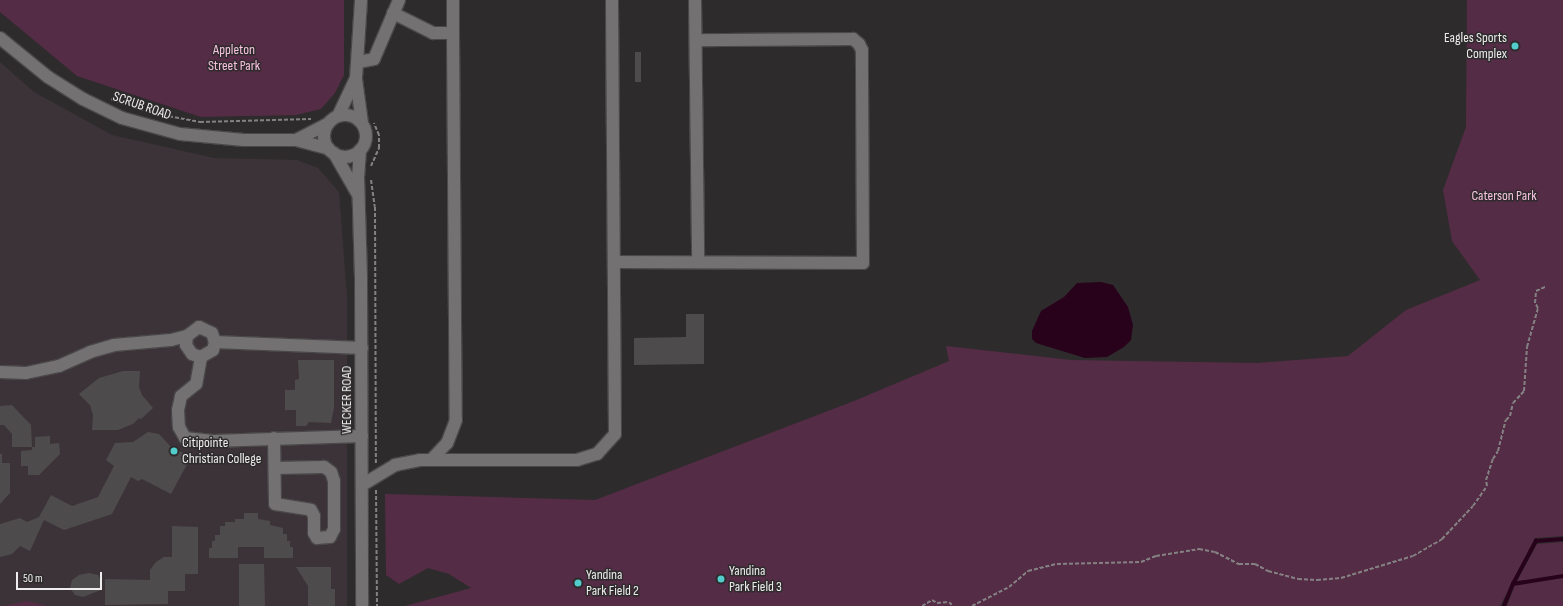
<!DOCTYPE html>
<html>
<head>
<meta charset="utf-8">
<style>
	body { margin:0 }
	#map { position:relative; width:1563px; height:606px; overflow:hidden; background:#2e2b2d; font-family:"Sofia Sans Condensed",sans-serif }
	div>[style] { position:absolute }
	.built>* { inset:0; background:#3c3338 }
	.green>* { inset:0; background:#552c45 }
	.water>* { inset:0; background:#28021b }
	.stream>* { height:3.5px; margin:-1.75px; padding:0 1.75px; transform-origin:1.75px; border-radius:1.75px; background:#28021b }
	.building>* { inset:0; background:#4e4b4c }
	.path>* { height:2px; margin-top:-1px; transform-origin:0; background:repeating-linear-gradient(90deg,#848183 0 4px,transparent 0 6px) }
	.roads { filter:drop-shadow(1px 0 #4a4849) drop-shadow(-1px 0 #4a4849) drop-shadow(0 1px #4a4849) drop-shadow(0 -1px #4a4849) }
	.minor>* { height:12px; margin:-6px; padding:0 6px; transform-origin:6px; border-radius:6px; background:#747173 }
	.minor>.ring { margin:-6px; padding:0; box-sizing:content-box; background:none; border:12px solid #747173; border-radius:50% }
	.dots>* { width:11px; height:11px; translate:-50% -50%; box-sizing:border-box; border:2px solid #2e2b2d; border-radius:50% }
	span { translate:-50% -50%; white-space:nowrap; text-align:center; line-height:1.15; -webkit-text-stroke:3px #2e2b2d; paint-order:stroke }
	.poi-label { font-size:14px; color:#eeeced }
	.right { translate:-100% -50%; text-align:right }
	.left { translate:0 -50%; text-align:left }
	.park-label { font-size:14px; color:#f8c2e0 }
	.street-label { font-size:14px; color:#eeeced }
	.scale { position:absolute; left:16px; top:572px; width:86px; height:18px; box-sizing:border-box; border:2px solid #eeeced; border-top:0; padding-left:5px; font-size:12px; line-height:14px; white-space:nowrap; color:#eeeced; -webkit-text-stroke:3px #2e2b2d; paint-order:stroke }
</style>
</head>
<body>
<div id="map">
	<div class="built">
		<i style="clip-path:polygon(0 62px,34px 92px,112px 135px,214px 158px,297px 160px,318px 168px,339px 192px,347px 297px,347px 606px,0 606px)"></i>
	</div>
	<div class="green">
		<i style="clip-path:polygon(0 0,344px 0,344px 75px,335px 93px,321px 109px,296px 115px,201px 117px,77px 76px,0 12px)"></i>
		<i style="clip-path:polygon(1467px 0,1563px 0,1563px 536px,1535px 538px,1500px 606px,405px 606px,471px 588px,449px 574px,428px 568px,399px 584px,386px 575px,385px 494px,595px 500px,854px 401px,949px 361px,946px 346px,1071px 360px,1257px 363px,1348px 356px,1406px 310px,1480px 280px,1452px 241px,1443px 190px,1466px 127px)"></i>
		<i style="clip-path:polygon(1563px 542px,1563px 606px,1507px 606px,1515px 585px,1537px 544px)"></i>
		<i style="clip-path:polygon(27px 601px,48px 606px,4px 606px)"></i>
	</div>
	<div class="water">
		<i style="clip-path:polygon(1101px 282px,1113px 285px,1128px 307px,1133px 325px,1131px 340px,1124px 347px,1107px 357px,1085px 358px,1036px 343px,1032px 339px,1032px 331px,1041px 311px,1064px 297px,1077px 283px)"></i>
	</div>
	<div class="stream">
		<i style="left:1513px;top:584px;width:51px;rotate:-9.1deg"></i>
		<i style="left:1504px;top:606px;width:24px;rotate:-68deg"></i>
		<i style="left:1513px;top:584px;width:49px;rotate:-61.9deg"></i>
		<i style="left:1536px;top:541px;width:27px;rotate:-4deg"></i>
	</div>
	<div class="building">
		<i style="clip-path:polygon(635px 52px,641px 52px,641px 82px,635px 82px)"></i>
		<i style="clip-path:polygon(686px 314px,704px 314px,704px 364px,634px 365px,634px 338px,686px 337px)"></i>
		<i style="clip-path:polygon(298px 360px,334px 360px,334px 408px,331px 423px,309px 422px,306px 426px,296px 426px,296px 410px,285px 410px,285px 390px,295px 390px,295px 380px,299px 379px)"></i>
		<i style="clip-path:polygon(123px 371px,140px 371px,139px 387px,142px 395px,153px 408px,141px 419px,139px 418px,133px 424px,118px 430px,92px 430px,93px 415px,90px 405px,79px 394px,99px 378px)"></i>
		<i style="clip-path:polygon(12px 405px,31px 425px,32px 447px,12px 447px,12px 434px,4px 425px,0 425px,0 406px)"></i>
		<i style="clip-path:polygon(148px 432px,159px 434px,171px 447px,191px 457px,171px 494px,142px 479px,138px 481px,131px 477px,112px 514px,64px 530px,44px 520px,30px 551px,20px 546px,12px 554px,0 557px,0 524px,20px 518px,27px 522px,39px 517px,51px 495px,72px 506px,98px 497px,114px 466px,106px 460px,115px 443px,133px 442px)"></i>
		<i style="clip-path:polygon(50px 436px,50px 444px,59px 443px,60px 454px,39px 475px,28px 475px,28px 466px,21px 466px,21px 451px,32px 450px,32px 447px,35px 447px,35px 437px)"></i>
		<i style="clip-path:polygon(0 454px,2px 454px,2px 463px,10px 463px,10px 493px,0 504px)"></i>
		<i style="clip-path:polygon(244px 513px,258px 513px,258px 519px,270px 521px,270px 525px,283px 528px,283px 534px,287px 534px,287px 541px,290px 541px,290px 547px,293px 547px,293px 558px,264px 558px,264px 547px,238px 547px,238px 558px,209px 558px,209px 548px,212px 548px,212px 541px,215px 541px,215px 535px,220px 535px,220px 526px,225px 526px,225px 522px,235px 522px,235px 519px,244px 519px)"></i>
		<i style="clip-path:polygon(172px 526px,198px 527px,198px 574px,185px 574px,185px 591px,168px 591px,168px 604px,105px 605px,105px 579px,150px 580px,150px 570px,156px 562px,164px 557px,172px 557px)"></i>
		<i style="clip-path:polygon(239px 564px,264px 564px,265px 606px,239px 606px)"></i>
		<i style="clip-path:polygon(296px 567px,331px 567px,331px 589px,335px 589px,335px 606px,308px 606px,308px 586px)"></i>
		<i style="clip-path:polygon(89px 573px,98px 575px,102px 582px,101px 590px,83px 597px,75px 595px,70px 588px,72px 580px,79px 575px)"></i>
	</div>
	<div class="path">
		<i style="left:111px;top:99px;width:36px;rotate:19deg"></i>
		<i style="left:157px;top:114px;width:44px;rotate:10.5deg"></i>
		<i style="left:200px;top:122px;width:111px;rotate:-1.5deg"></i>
		<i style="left:371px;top:166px;width:20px;rotate:-66deg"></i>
		<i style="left:379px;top:148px;width:13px;rotate:-90deg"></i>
		<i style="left:379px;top:135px;width:13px;rotate:-113deg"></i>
		<i style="left:371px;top:180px;width:27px;rotate:82deg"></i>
		<i style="left:375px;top:207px;width:256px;rotate:89.8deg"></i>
		<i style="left:376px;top:490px;width:116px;rotate:89.5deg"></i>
		<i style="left:922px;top:606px;width:12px;rotate:-31deg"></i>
		<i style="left:932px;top:600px;width:6px;rotate:31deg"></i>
		<i style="left:937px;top:603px;width:12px;rotate:-5deg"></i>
		<i style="left:949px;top:602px;width:6px;rotate:45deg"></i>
		<i style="left:972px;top:606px;width:42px;rotate:-27.2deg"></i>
		<i style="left:1009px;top:587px;width:25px;rotate:-40deg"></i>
		<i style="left:1028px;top:571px;width:30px;rotate:-14deg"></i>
		<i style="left:1057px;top:564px;width:84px;rotate:-1.4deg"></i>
		<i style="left:1141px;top:562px;width:16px;rotate:-22deg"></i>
		<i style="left:1156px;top:556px;width:44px;rotate:-9.2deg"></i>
		<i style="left:1199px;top:549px;width:16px;rotate:11deg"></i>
		<i style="left:1215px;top:552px;width:27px;rotate:27deg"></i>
		<i style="left:1239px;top:564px;width:16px"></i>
		<i style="left:1255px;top:564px;width:15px;rotate:28deg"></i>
		<i style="left:1268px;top:571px;width:31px;rotate:15deg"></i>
		<i style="left:1298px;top:579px;width:19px;rotate:3deg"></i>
		<i style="left:1317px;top:580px;width:24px;rotate:-5deg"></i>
		<i style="left:1341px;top:578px;width:75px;rotate:-17deg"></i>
		<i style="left:1413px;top:556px;width:34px;rotate:-30deg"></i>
		<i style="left:1442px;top:539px;width:45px;rotate:-46.8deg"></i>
		<i style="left:1473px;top:506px;width:24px;rotate:-55deg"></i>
		<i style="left:1487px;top:486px;width:6px;rotate:-99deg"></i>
		<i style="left:1486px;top:480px;width:22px;rotate:-72deg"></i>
		<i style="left:1493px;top:459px;width:9px;rotate:-58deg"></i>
		<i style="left:1498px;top:451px;width:32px;rotate:-76deg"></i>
		<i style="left:1506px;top:420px;width:6px;rotate:-45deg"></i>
		<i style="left:1510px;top:416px;width:13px;rotate:-77deg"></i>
		<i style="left:1513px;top:403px;width:16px;rotate:-47deg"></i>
		<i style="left:1524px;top:391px;width:44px;rotate:-86.1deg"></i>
		<i style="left:1527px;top:347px;width:41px;rotate:-74.2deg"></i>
		<i style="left:1538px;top:308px;width:6px;rotate:-121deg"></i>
		<i style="left:1535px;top:303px;width:12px;rotate:-85deg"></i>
		<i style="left:1536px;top:291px;width:10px;rotate:-24deg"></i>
	</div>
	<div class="roads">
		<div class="minor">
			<i style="left:453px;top:0;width:33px;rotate:90deg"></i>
			<i style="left:695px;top:0;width:262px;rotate:89.3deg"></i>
			<i style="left:393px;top:13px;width:45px;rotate:26.6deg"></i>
			<i style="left:433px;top:33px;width:20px"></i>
			<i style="left:453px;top:33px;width:387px;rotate:89.6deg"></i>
			<i style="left:456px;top:420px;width:25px;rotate:111deg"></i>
			<i style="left:447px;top:443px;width:23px;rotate:133deg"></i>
			<i style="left:0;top:38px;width:62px;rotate:39.1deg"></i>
			<i style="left:48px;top:77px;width:41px;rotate:32.2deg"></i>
			<i style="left:83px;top:99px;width:43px;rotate:26deg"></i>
			<i style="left:122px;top:118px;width:60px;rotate:15.4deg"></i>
			<i style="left:180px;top:134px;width:64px;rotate:5.4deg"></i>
			<i style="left:244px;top:140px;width:52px"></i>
			<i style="left:296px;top:140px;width:34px;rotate:15deg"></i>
			<i style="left:359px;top:62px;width:15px;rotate:-11deg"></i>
			<i style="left:374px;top:59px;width:64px;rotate:-67deg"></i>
			<i style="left:356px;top:79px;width:44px;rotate:82.2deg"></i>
			<i class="ring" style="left:324px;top:115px;width:30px;height:30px"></i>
			<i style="left:338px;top:116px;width:42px;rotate:-64.7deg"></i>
			<i style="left:356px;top:78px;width:78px;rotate:-86.3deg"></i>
			<i style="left:296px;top:140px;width:36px;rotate:-27deg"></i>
			<i style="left:360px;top:150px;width:26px;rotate:94deg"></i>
			<i style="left:358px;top:176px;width:103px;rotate:88.3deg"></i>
			<i style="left:361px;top:279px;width:327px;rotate:89.8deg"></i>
			<i style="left:334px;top:153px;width:46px;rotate:60.1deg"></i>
			<i style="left:615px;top:262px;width:248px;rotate:0.2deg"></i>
			<i style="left:863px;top:263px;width:213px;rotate:-90.3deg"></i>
			<i style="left:862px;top:50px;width:7px;rotate:-117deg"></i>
			<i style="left:859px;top:44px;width:8px;rotate:-140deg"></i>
			<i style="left:853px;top:39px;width:157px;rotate:179.6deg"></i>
			<i style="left:215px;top:342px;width:147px;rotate:2.3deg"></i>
			<i style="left:201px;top:357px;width:27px;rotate:100deg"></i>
			<i style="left:196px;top:384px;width:19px;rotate:141deg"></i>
			<i style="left:181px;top:396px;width:14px;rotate:102deg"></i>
			<i style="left:178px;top:410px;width:17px;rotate:87deg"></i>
			<i style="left:179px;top:427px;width:13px;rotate:61deg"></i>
			<i style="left:185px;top:438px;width:28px;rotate:6deg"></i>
			<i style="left:213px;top:441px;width:149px;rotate:-1.9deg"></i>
			<i style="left:0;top:372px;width:26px;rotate:2deg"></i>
			<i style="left:26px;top:373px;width:34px;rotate:-12deg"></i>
			<i style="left:59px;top:366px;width:34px;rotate:-24deg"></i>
			<i style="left:90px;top:352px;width:25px;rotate:-16deg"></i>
			<i style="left:114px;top:345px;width:57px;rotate:-5deg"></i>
			<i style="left:171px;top:340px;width:16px;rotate:-14deg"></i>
			<i style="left:187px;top:336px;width:15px;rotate:-37deg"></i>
			<i style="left:199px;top:327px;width:14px;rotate:25deg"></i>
			<i style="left:212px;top:333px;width:9px;rotate:72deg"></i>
			<i style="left:215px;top:342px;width:8px;rotate:104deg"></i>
			<i style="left:213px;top:350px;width:14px;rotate:150deg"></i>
			<i style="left:201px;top:357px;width:9px;rotate:-162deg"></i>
			<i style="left:192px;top:354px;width:11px;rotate:-124deg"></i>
			<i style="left:186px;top:345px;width:9px;rotate:-84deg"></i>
			<i style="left:274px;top:438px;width:66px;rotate:89.1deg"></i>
			<i style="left:275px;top:504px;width:36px;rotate:9deg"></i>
			<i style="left:311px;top:510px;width:7px;rotate:63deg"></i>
			<i style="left:314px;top:516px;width:17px;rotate:90deg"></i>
			<i style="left:314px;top:533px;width:6px;rotate:59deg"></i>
			<i style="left:317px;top:538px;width:13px;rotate:-4deg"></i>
			<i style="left:330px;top:537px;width:9px;rotate:-63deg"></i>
			<i style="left:334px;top:529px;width:48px;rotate:-90deg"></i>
			<i style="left:334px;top:481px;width:9px;rotate:-108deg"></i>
			<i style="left:331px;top:472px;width:9px;rotate:-144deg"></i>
			<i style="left:324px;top:467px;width:49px;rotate:178.8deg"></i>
			<i style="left:362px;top:485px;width:39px;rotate:-31deg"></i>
			<i style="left:395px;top:465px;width:25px;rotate:-11deg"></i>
			<i style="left:420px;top:460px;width:157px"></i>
			<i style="left:577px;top:460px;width:21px;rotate:-17deg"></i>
			<i style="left:597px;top:454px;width:27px;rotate:-48deg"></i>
			<i style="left:615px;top:434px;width:434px;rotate:-90.4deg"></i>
		</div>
	</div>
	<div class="dots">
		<i style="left:1515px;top:46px;background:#52cdcc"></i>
		<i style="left:174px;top:451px;background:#52cdcc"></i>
		<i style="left:721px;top:579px;background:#52cdcc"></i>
		<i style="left:578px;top:583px;background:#52cdcc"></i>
	</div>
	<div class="poi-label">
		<span class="right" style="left:1507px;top:46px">Eagles Sports<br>Complex</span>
		<span class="left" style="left:182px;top:451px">Citipointe<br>Christian College</span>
		<span class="left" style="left:729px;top:579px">Yandina<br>Park Field 3</span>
		<span class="left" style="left:586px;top:583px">Yandina<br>Park Field 2</span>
	</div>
	<div class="park-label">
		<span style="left:234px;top:58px">Appleton<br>Street Park</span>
		<span style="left:1504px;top:196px">Caterson Park</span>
	</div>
	<div class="street-label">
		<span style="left:142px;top:106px;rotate:19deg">SCRUB ROAD</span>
		<span style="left:347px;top:400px;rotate:-90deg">WECKER ROAD</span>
	</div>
	<div class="scale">50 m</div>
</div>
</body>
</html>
